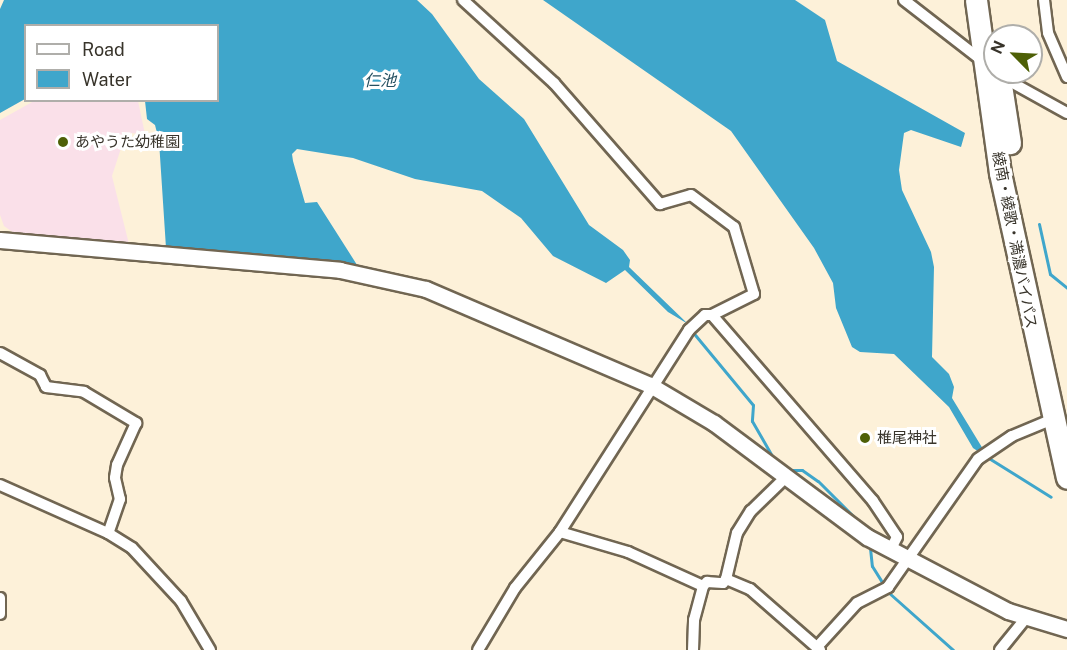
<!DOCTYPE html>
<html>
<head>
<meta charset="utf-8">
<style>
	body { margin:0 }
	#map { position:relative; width:1067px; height:650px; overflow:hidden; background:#fdf1d9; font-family:"Public Sans","Noto Sans JP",sans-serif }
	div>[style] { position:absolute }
	.education>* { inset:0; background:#fae0e9 }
	.water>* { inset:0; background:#3fa6cb }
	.stream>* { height:3px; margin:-1.5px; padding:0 1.5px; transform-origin:1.5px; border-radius:1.5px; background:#3fa6cb }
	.roads { filter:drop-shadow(2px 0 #716652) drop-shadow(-2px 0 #716652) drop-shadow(0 2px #716652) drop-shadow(0 -2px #716652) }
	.street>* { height:10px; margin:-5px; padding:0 5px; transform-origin:5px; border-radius:5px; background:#fff }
	.secondary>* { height:15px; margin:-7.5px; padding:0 7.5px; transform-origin:7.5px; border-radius:7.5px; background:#fff }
	.highway>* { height:21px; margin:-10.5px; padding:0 10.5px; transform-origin:10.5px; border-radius:10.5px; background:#fff }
	.dots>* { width:16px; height:16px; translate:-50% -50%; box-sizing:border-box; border:3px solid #fff; border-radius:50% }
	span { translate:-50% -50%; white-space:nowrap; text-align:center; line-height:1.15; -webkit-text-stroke:6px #fff; paint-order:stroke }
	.poi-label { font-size:15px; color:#38342b }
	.left { translate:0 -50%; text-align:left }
	.street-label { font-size:15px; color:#38342b }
	.water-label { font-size:16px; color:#255061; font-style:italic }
	.legend { position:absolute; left:24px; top:24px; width:195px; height:78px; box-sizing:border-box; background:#fff; border:2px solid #afaeaa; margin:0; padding:8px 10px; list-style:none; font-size:18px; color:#38342b }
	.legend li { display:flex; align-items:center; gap:12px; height:30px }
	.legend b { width:30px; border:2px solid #afaeaa }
	.north { position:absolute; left:983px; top:24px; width:60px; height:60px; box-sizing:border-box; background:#fff; border:2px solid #afaeaa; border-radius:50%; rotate:294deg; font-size:16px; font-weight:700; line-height:24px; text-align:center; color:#38342b }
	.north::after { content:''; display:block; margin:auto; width:21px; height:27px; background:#4e6007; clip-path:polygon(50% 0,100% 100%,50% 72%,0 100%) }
</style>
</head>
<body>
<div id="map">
	<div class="education">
		<i style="clip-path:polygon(34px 101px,138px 101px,145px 134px,129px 133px,124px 139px,112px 176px,129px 244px,14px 233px,4px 226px,0 215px,0 120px)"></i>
	</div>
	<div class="water">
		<i style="clip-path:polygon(4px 0,417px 0,432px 14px,479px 79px,524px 119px,589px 225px,623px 250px,630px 260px,629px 267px,688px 324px,668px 312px,625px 270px,606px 283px,553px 256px,521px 218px,482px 191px,415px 179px,353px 158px,297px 149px,292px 154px,293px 161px,305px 203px,317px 202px,359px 268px,166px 248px,159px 141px,155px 125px,147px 119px,145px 101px,218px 100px,218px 26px,26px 26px,25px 99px,0 113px,0 9px)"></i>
		<i style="clip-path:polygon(543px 0,795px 0,825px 20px,837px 61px,965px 133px,961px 147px,911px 130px,904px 133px,899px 170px,902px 190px,931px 252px,934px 267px,932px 357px,949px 374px,954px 387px,952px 398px,983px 449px,979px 452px,973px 448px,949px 407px,894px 354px,860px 352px,852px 347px,836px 308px,833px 283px,814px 248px,731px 131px)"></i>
	</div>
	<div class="stream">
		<i style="left:1039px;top:224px;width:51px;rotate:77.6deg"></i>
		<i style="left:1050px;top:274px;width:22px;rotate:39deg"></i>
		<i style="left:691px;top:330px;width:97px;rotate:50.4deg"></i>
		<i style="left:753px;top:405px;width:16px;rotate:94deg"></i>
		<i style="left:752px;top:421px;width:46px;rotate:60.1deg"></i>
		<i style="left:987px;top:457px;width:75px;rotate:32deg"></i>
		<i style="left:788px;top:470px;width:14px"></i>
		<i style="left:802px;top:470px;width:19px;rotate:35deg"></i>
		<i style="left:818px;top:481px;width:57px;rotate:45deg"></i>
		<i style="left:870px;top:548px;width:18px;rotate:84deg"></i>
		<i style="left:872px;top:566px;width:19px;rotate:58deg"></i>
		<i style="left:888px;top:592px;width:87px;rotate:41.7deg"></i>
	</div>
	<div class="roads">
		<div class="street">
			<i style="left:463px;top:0;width:123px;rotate:42.4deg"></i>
			<i style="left:554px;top:83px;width:161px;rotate:48.8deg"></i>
			<i style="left:660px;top:204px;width:32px;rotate:-16deg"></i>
			<i style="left:691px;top:195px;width:54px;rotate:36.7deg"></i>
			<i style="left:734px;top:227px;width:70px;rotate:73.4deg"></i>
			<i style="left:754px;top:294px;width:47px;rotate:153.4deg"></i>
			<i style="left:712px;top:315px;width:7px;rotate:180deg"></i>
			<i style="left:705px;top:315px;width:22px;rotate:137deg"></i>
			<i style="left:689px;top:330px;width:240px;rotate:122.6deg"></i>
			<i style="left:560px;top:532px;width:72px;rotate:128.8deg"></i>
			<i style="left:515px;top:588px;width:72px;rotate:120.8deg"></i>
			<i style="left:904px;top:0;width:101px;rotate:37.8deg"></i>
			<i style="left:1044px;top:0;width:33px;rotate:83deg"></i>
			<i style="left:1048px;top:33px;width:48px;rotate:66.6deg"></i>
			<i style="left:1002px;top:77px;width:74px;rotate:29deg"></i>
			<i style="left:712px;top:315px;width:246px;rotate:49.1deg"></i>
			<i style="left:873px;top:501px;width:43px;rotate:56.3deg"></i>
			<i style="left:897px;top:537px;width:13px;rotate:117deg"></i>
			<i style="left:0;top:353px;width:46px;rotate:28.8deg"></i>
			<i style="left:40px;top:375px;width:13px;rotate:63deg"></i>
			<i style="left:46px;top:387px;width:38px;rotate:7deg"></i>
			<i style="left:84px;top:392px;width:61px;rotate:30.8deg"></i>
			<i style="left:136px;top:423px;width:46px;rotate:114.3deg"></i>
			<i style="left:117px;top:465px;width:13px;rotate:99deg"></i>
			<i style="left:115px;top:478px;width:22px;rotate:77deg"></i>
			<i style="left:120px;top:499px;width:36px;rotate:109deg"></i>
			<i style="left:0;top:485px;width:118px;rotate:24deg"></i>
			<i style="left:108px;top:533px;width:28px;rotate:32deg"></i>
			<i style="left:132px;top:548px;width:72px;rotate:47.2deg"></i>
			<i style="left:181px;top:601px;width:57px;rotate:59.4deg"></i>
			<i style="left:560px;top:532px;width:71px;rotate:16.4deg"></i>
			<i style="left:628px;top:552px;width:82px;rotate:24.4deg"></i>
			<i style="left:726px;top:579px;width:47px;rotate:-76.6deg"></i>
			<i style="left:737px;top:533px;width:26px;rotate:-58deg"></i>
			<i style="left:751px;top:511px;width:49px;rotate:-44.2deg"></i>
			<i style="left:0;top:598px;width:16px;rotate:90deg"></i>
			<i style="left:817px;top:647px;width:59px;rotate:-47.7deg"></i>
			<i style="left:857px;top:603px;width:35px;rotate:-27deg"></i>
			<i style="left:888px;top:587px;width:156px;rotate:-54.9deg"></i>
			<i style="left:978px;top:459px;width:41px;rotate:-34.1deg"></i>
			<i style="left:1012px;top:436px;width:44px;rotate:-22.5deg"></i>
			<i style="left:693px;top:650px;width:30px;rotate:-88deg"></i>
			<i style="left:694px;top:620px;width:35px;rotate:-75deg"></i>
			<i style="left:703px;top:586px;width:6px;rotate:-45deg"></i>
			<i style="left:707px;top:582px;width:16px;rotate:4deg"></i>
			<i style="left:723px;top:583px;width:5px;rotate:-53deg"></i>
			<i style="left:726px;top:579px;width:26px;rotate:23deg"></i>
			<i style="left:750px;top:589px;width:93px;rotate:41.1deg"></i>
			<i style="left:1000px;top:650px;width:41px;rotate:-50.9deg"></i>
		</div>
		<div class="secondary">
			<i style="left:0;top:240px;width:341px;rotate:5deg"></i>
			<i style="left:340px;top:270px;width:88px;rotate:12.5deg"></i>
			<i style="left:426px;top:289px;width:244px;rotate:23.2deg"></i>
			<i style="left:650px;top:385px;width:74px;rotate:30.7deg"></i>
			<i style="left:714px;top:423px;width:191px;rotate:36.7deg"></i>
			<i style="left:867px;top:537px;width:159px;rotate:27.7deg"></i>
			<i style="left:1008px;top:611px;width:62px;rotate:17deg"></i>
		</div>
		<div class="highway">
			<i style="left:976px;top:0;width:175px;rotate:82.1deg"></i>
			<i style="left:1000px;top:173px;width:312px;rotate:77.6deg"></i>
			<i style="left:999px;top:72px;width:72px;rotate:81.2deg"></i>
		</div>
	</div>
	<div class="dots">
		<i style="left:63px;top:142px;background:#4e6007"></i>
		<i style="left:865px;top:438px;background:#4e6007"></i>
	</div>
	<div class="poi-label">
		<span class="left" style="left:75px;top:142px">あやうた幼稚園</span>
		<span class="left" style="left:877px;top:438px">椎尾神社</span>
	</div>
	<div class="street-label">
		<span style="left:1015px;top:240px;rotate:79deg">綾南・綾歌・満濃バイパス</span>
	</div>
	<div class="water-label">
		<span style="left:380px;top:81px">仁池</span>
	</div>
	<ul class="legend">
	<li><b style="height:8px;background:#fff"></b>Road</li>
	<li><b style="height:16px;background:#3fa6cb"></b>Water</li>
	</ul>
	<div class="north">N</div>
</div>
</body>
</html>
